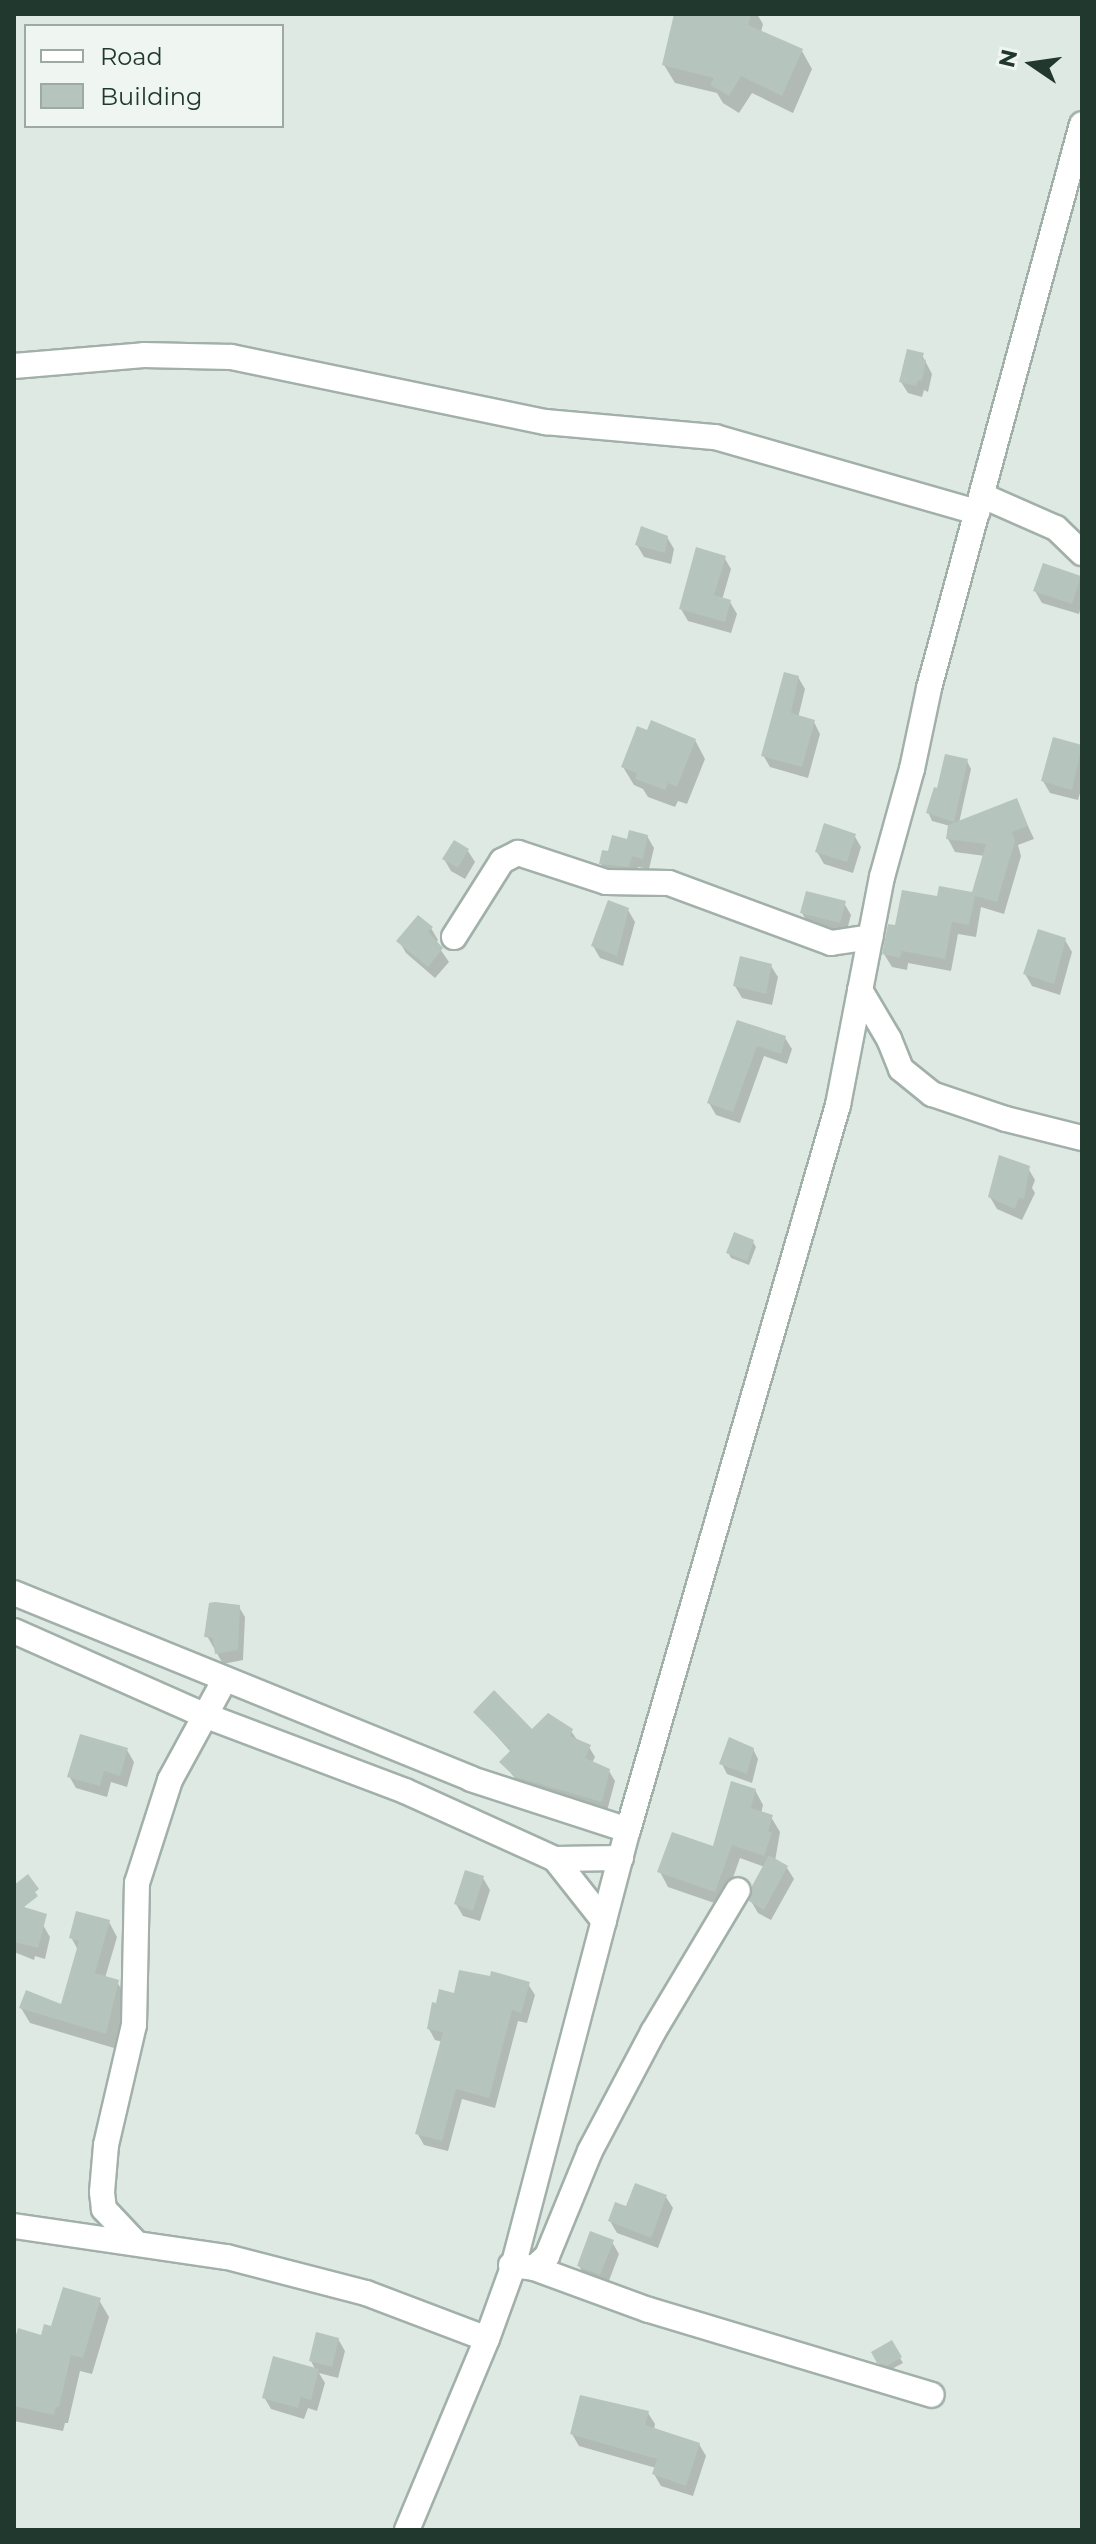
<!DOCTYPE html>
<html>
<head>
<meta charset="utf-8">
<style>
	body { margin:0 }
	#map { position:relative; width:1096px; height:2544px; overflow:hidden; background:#dfe9e4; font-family:Montserrat,sans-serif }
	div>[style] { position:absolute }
	.shadow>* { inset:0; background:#0003 }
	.building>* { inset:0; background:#b5c4bc }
	.roads { filter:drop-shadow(2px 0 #a2b0aa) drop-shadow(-2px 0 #a2b0aa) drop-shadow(0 2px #a2b0aa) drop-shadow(0 -2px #a2b0aa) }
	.minor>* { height:24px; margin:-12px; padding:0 12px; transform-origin:12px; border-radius:12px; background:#fff }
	span { translate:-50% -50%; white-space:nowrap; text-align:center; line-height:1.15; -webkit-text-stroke:7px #eff6f2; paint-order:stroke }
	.frame { position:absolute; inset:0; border:16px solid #21382f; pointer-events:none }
	.legend { position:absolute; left:24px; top:24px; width:260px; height:104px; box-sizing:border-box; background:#eff6f2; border:2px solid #9daaa4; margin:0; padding:10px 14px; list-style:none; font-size:24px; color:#21382f }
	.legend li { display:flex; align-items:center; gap:16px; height:40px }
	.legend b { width:40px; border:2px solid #9daaa4 }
	.north { position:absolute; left:992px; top:24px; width:80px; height:80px; -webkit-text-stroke:6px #eff6f2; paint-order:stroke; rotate:283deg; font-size:22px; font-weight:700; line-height:32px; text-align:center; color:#21382f }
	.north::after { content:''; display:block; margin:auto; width:28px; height:36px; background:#21382f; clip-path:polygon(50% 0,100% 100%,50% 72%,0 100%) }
</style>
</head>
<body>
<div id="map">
	<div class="shadow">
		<i style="clip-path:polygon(676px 14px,757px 14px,763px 24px,761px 32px,802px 51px,812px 69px,793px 113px,752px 93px,739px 113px,723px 103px,717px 93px,675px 83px,664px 65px)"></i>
		<i style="clip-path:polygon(922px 355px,932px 374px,928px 392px,924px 390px,922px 397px,908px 393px,901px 382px)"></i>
		<i style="clip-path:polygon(667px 537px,674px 549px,671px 564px,644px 557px,637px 545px)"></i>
		<i style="clip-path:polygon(724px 557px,731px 569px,722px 600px,730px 602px,737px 614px,731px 633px,688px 621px,681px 609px)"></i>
		<i style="clip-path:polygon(1080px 577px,1082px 603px,1079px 614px,1042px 603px,1035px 591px)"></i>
		<i style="clip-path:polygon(798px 677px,805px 689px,798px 718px,814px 722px,820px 734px,808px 778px,770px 767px,763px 755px)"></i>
		<i style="clip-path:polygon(1055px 739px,1082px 747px,1082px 786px,1078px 800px,1050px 793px,1043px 781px)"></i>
		<i style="clip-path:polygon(695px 740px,705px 759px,687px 804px,678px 801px,675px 807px,648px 797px,643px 789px,634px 785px,623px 767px)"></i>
		<i style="clip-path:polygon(967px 761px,971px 769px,959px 823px,1016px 800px,1034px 839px,1018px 845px,1021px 856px,1004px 914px,981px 907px,976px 937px,958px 934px,951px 971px,908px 963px,907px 970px,892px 967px,884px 954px,897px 928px,939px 899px,973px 894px,985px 856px,955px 852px,948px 839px,950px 826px,932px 821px,928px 812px)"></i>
		<i style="clip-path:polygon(854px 835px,861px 847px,853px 873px,824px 864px,817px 852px)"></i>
		<i style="clip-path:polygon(647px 836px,654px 848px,649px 869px,638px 867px,635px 878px,608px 875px,601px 864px,609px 854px,628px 841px)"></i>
		<i style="clip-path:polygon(468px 851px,475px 862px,465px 879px,451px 871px,444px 859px)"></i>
		<i style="clip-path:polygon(844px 903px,851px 915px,846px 934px,809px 925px,802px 913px)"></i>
		<i style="clip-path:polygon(628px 910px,635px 922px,623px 966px,600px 958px,593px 946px)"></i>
		<i style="clip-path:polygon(431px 928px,438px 940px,436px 943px,449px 962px,435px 978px,406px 953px,399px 941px)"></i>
		<i style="clip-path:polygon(1065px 940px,1072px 952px,1060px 995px,1032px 986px,1025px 974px)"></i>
		<i style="clip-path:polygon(771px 966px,778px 977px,772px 1005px,742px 998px,735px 986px)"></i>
		<i style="clip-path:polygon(738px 1022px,785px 1038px,792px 1049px,787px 1064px,764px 1056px,740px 1123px,716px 1115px,709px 1103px)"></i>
		<i style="clip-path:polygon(1028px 1168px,1035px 1180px,1032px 1188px,1035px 1193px,1022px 1220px,997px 1209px,990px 1197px)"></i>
		<i style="clip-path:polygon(753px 1242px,756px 1247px,749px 1265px,731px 1258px,728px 1252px)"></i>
		<i style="clip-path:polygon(239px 1607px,245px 1617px,243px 1660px,223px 1664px,207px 1636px)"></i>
		<i style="clip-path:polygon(475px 1712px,532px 1731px,571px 1731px,578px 1741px,589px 1747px,595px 1757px,592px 1763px,609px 1771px,615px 1781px,607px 1811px,522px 1787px,502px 1762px,511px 1752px)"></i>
		<i style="clip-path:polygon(753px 1749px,758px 1759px,752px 1783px,727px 1774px,722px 1764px)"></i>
		<i style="clip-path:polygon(127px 1750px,134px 1762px,127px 1787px,111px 1782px,107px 1797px,76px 1788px,69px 1776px)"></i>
		<i style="clip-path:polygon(755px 1790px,763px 1805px,761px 1814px,771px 1817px,780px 1832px,775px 1861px,787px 1868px,794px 1879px,771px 1920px,758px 1913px,751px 1901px,765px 1867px,740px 1858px,723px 1906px,668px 1887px,660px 1872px,714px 1849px)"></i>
		<i style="clip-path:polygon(483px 1878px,490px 1890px,480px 1921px,463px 1916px,456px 1904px)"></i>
		<i style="clip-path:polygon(14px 1917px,43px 1925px,50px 1937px,45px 1959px,35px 1956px,34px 1960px,14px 1952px)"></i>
		<i style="clip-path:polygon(109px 1922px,117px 1937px,105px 1978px,117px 1982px,126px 1997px,114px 2048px,30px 2023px,21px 2008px,62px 2006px,78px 1950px,71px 1937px)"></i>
		<i style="clip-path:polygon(528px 1984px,535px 1995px,527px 2023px,518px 2021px,495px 2108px,462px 2099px,448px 2151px,424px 2145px,417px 2133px,443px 2042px,435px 2040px,429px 2029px,456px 1995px)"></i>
		<i style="clip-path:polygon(666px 2197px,673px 2208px,658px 2248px,617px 2233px,610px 2221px,628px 2209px)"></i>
		<i style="clip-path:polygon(612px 2242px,619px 2254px,607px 2286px,586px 2278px,579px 2266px)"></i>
		<i style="clip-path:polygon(99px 2300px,109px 2317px,92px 2374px,80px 2371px,68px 2423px,65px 2423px,63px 2431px,14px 2421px,14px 2349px,43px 2337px)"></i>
		<i style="clip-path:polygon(338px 2339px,345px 2351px,338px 2378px,319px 2373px,325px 2383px,317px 2411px,308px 2408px,304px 2419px,271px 2409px,264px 2397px,316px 2371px,311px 2361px)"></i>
		<i style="clip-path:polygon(891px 2343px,903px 2363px,890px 2370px,882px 2368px,874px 2353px)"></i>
		<i style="clip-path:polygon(648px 2413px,655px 2424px,654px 2430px,699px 2444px,706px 2456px,693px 2496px,661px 2486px,654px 2474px,656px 2468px,579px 2446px,572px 2434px)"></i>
	</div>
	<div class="building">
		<i style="clip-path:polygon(674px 14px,751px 14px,748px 25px,803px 49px,782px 96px,741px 76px,729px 96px,710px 85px,714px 78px,662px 65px)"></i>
		<i style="clip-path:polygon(907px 349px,924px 353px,922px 359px,926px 360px,922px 381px,918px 380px,916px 386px,899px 382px)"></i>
		<i style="clip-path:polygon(641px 526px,668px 536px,665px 553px,635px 545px)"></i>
		<i style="clip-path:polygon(696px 547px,726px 556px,714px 595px,731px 600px,725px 622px,679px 609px)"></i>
		<i style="clip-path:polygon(1043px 563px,1081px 576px,1072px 604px,1033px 591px)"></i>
		<i style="clip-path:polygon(784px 672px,799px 676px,791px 713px,815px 720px,802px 767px,761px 756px)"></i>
		<i style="clip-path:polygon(651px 720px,696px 739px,677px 787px,668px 783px,665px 790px,635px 779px,637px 773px,621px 767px,637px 726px,647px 730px)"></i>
		<i style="clip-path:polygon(1053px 737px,1082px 745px,1072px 790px,1041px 781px)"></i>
		<i style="clip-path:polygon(945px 754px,968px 759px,954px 822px,926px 813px,934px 787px,937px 788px)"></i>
		<i style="clip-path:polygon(1017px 798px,1028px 826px,1012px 832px,1015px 841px,997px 902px,975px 896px,969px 925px,952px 922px,945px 959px,902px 951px,900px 958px,882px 954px,888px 924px,895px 925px,902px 890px,937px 896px,939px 886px,972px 892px,986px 844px,946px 839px,948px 825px)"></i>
		<i style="clip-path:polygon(824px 823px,856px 834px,847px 862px,815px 852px)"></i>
		<i style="clip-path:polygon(629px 830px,648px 835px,643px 859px,632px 856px,629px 867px,599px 864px,602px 850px,608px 851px,612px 835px,627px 839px)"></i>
		<i style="clip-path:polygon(454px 840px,469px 849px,458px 868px,442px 859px)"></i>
		<i style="clip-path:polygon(806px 891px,846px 901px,840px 923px,800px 913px)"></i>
		<i style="clip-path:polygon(608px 900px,629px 908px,617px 956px,591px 946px)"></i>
		<i style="clip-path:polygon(418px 915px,433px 927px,428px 932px,443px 948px,428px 967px,396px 941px)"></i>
		<i style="clip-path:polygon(1038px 929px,1066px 938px,1054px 984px,1023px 974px)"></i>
		<i style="clip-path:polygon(740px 956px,772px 964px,766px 994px,733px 986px)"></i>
		<i style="clip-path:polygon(737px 1020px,786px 1036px,781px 1054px,757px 1046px,733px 1112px,707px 1103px)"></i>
		<i style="clip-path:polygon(999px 1155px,1030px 1166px,1024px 1199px,1019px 1198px,1015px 1209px,988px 1197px)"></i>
		<i style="clip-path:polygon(734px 1232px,754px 1240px,747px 1261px,726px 1253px)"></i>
		<i style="clip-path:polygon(215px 1602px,240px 1605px,238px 1650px,215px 1654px,213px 1638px,204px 1637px,209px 1603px)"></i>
		<i style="clip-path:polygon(494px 1690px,532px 1729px,548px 1713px,573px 1729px,570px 1736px,591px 1745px,585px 1758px,610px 1769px,602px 1802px,515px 1777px,499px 1762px,511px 1750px,473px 1712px)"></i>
		<i style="clip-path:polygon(80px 1734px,128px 1748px,120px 1776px,104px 1771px,100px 1786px,67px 1777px)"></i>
		<i style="clip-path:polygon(729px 1737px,754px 1748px,747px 1774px,719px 1764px)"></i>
		<i style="clip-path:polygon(731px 1781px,756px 1789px,751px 1808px,773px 1815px,768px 1831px,772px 1833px,764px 1856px,732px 1845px,715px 1892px,657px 1872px,672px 1832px,713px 1846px)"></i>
		<i style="clip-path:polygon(769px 1855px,788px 1866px,764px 1910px,749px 1901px,752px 1886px)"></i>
		<i style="clip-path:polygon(465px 1870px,484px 1876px,473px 1911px,454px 1904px)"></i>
		<i style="clip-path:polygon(28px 1874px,39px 1889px,35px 1892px,38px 1896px,24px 1907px,47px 1914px,38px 1948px,14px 1942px,14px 1885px)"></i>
		<i style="clip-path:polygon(76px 1911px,110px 1920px,95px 1973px,119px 1980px,106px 2034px,19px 2008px,26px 1990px,61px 2004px,79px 1941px,69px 1938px)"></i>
		<i style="clip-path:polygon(459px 1970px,490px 1976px,491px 1971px,530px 1982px,521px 2013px,512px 2010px,489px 2098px,456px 2089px,442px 2141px,415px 2134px,443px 2032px,427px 2029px,432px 2002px,436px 2003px,439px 1989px,454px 1993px)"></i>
		<i style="clip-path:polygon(635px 2183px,667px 2195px,651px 2238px,608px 2221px,615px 2202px,626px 2206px)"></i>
		<i style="clip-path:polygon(590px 2231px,614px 2240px,600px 2275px,577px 2266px)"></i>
		<i style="clip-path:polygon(63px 2287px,101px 2298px,83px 2358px,71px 2355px,59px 2407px,56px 2407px,54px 2415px,14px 2406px,14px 2342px,18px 2328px,41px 2335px,44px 2324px,51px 2326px)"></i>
		<i style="clip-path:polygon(316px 2332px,339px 2338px,332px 2367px,309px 2361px)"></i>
		<i style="clip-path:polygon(892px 2340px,902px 2357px,887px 2366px,877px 2363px,871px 2352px)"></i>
		<i style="clip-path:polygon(273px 2356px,319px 2369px,311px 2400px,301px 2397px,298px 2408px,262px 2398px)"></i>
		<i style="clip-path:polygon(580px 2395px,649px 2411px,645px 2425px,700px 2443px,686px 2486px,652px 2474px,657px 2459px,570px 2434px)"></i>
	</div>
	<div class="roads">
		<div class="minor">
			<i style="left:14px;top:366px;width:130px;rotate:-4.8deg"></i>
			<i style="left:144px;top:355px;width:87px;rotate:1.3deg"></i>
			<i style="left:231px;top:357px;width:322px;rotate:11.7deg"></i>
			<i style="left:546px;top:422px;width:170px;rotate:5.1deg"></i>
			<i style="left:715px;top:437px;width:273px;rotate:16deg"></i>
			<i style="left:983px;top:496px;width:80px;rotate:23.7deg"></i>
			<i style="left:1056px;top:528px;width:36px;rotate:44deg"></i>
			<i style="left:454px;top:937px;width:90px;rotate:-57.7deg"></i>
			<i style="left:502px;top:861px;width:18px;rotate:-27deg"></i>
			<i style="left:518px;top:853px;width:93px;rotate:18.2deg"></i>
			<i style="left:606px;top:882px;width:63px;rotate:0.9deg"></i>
			<i style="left:669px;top:883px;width:173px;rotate:20.3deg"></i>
			<i style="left:831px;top:943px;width:40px;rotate:-8.5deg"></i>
			<i style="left:860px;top:990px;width:57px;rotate:59.4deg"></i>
			<i style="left:889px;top:1039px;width:32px;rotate:68deg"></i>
			<i style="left:901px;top:1069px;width:40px;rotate:39deg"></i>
			<i style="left:932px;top:1094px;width:78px;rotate:18.7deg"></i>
			<i style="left:1006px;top:1119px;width:78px;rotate:14deg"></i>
			<i style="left:14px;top:1593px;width:493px;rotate:22.1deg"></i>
			<i style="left:471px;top:1779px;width:165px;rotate:18deg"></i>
			<i style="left:14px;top:1631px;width:208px;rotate:23.9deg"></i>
			<i style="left:204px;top:1715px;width:215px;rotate:20.7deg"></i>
			<i style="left:405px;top:1791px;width:165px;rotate:24.4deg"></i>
			<i style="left:555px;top:1859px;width:79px;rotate:51.7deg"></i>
			<i style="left:555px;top:1859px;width:66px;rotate:-0.9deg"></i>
			<i style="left:14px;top:2226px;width:215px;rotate:8.3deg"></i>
			<i style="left:227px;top:2257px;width:144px;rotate:14.5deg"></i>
			<i style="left:366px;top:2293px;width:129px;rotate:20.8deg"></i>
			<i style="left:136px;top:2243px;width:47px;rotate:-133.3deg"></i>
			<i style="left:104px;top:2209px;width:17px;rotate:-97deg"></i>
			<i style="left:102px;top:2192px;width:47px;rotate:-85.1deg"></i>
			<i style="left:106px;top:2145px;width:123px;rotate:-76.9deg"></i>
			<i style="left:134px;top:2025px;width:142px;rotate:-88.8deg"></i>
			<i style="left:137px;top:1883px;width:108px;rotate:-72.2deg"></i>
			<i style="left:170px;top:1780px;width:115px;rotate:-61.4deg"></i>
			<i style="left:511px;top:2265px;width:23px;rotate:7deg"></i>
			<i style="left:534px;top:2268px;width:18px;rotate:-43deg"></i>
			<i style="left:547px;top:2256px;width:113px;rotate:-67.7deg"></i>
			<i style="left:590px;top:2151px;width:135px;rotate:-62.1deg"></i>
			<i style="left:653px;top:2032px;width:165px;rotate:-59.1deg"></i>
			<i style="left:534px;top:2268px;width:122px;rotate:20.1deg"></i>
			<i style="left:649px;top:2310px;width:295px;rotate:16.7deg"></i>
			<i style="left:407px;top:2530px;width:207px;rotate:-67.3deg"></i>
			<i style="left:487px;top:2339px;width:77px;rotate:-70.1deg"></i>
			<i style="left:513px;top:2267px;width:452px;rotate:-75.3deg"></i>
			<i style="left:628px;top:1830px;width:755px;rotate:-73.85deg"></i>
			<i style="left:838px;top:1105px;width:232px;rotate:-79.1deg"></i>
			<i style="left:882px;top:877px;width:112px;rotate:-74.5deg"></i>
			<i style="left:912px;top:769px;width:83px;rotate:-78.1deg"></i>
			<i style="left:929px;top:688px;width:584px;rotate:-74.82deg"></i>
		</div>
	</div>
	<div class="frame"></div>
	<ul class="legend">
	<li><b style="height:10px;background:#fff"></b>Road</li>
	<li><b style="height:22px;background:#b5c4bc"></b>Building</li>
	</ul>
	<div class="north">N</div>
</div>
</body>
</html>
